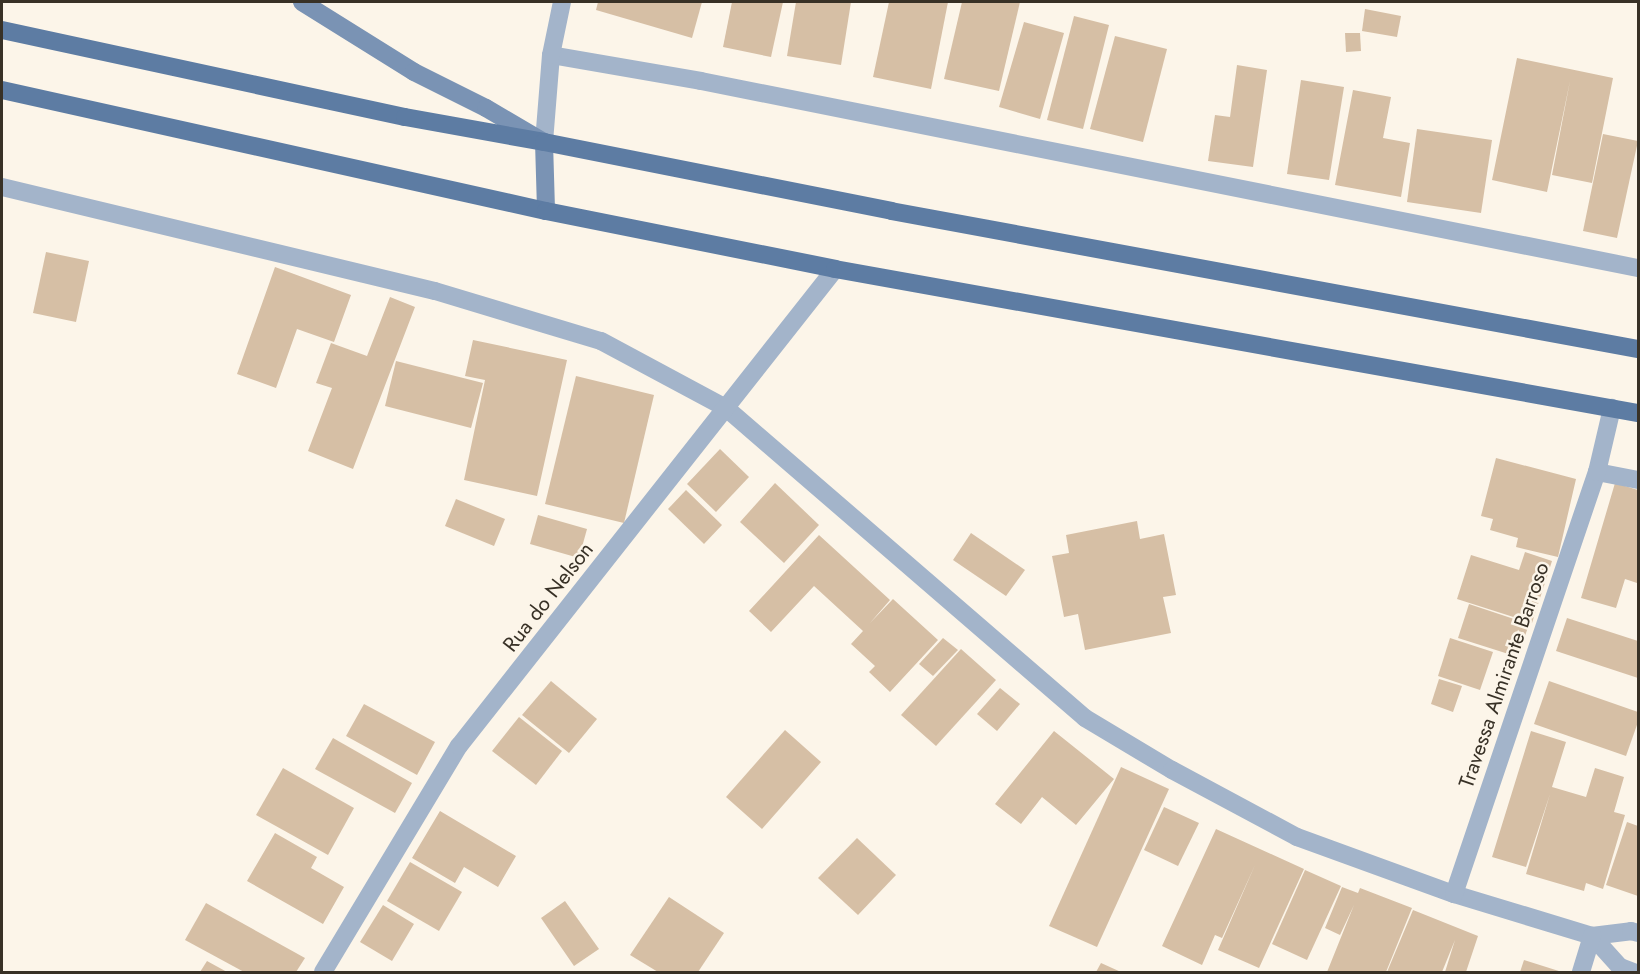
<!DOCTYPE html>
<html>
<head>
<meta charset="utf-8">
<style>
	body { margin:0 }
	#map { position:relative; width:1640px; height:974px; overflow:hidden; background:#fcf5e9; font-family:Jost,sans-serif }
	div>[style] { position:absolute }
	.building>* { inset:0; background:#d6bfa5 }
	.street>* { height:18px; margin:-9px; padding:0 9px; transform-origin:9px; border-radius:9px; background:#a3b4ca }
	.secondary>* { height:18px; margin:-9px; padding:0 9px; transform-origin:9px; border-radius:9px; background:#7a93b4 }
	.primary>* { height:18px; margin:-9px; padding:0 9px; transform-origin:9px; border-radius:9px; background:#5d7ca3 }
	span { translate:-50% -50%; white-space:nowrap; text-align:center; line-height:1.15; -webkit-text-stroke:5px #fcf5e9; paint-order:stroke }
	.street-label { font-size:21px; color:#383126 }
	.frame { position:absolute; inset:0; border:3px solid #383126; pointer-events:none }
</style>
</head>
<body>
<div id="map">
	<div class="building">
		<i style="clip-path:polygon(598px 2px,702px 2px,692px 38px,596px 10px)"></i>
		<i style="clip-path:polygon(732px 2px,783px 2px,771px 57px,723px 47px)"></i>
		<i style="clip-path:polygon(796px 2px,851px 2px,841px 65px,787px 56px)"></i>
		<i style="clip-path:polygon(889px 2px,948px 2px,931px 89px,873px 77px)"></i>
		<i style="clip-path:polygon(962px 2px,1020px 2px,999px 91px,944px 79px)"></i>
		<i style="clip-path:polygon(1365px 9px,1401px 16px,1397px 37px,1362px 31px)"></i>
		<i style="clip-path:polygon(1074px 16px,1109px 25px,1083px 129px,1047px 120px)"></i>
		<i style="clip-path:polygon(1024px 22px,1064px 33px,1040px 119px,999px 107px)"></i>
		<i style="clip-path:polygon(1345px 33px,1360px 33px,1361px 51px,1346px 52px)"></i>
		<i style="clip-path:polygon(1115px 36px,1167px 49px,1143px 142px,1090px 129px)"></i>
		<i style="clip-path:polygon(1517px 58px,1613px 78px,1592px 183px,1552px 175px,1570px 81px,1547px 192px,1492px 180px)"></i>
		<i style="clip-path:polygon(1237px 65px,1267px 70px,1253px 167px,1208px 161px,1215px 115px,1230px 117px)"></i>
		<i style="clip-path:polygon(1301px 80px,1344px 87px,1329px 180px,1287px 174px)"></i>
		<i style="clip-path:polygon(1353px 90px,1391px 97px,1383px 138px,1410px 143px,1401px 197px,1335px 185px)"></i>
		<i style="clip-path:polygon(1417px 129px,1492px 140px,1481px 213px,1407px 202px)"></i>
		<i style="clip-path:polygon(1603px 134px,1638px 141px,1617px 238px,1583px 231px)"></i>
		<i style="clip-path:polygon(46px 252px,89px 261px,76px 322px,33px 313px)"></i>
		<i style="clip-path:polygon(275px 267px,351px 295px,334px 342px,297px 329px,276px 388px,237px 374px)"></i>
		<i style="clip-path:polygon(390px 297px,415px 307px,353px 469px,308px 451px,332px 388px,316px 383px,331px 343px,367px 356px)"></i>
		<i style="clip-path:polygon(473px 340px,567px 360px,537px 496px,464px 480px,485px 380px,465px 376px)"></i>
		<i style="clip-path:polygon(396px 361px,483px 383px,471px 428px,385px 406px)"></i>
		<i style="clip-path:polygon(576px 376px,654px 395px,624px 523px,545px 504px)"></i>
		<i style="clip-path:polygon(720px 449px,749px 477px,716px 512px,687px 484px)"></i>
		<i style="clip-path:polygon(1496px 458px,1576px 479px,1558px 557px,1516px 547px,1518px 538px,1490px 530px,1493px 519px,1481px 516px)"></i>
		<i style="clip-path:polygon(775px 483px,819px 525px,784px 563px,740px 522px)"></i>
		<i style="clip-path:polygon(1615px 483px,1638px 490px,1638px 577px,1637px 583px,1625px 579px,1616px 608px,1581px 598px)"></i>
		<i style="clip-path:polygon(686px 490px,722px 525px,704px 544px,668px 509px)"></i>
		<i style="clip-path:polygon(456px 499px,505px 519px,494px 546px,445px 526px)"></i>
		<i style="clip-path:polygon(538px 515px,587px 529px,579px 558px,530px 544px)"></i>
		<i style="clip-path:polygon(1137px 521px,1140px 539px,1164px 534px,1176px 595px,1163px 597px,1171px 633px,1085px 650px,1078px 614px,1064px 617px,1052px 556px,1069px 553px,1066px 535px)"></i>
		<i style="clip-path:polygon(971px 533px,1025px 570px,1006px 596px,953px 560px)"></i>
		<i style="clip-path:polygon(819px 535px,890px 600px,870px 623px,893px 599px,938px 640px,890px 692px,869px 672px,875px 666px,851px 644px,863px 631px,814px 586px,771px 632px,749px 611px)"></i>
		<i style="clip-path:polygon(1525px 552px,1552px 561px,1532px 623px,1457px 599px,1471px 555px,1519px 570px)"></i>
		<i style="clip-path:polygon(1469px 604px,1529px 624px,1518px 657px,1458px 638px)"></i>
		<i style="clip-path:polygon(1567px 618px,1638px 641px,1638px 678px,1556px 651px)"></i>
		<i style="clip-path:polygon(943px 638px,958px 650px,933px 676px,919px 664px)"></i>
		<i style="clip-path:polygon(1450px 638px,1493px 652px,1480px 690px,1438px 676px)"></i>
		<i style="clip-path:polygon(961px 649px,996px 680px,936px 746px,901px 715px)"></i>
		<i style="clip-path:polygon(1439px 679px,1462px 686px,1453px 712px,1431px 704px)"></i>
		<i style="clip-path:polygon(551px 681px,597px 719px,569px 753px,522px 715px)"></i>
		<i style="clip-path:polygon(1549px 681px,1638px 712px,1638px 722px,1626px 756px,1534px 724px)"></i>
		<i style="clip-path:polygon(1000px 688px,1020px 704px,997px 731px,977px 714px)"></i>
		<i style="clip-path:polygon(364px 704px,435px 742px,417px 775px,346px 736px)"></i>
		<i style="clip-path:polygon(519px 717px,562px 751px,536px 785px,492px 751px)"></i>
		<i style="clip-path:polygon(785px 730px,821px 762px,762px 829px,726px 797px)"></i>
		<i style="clip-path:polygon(1054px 731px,1114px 779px,1076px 825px,1042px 797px,1021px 824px,995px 804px)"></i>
		<i style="clip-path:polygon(1531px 731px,1566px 742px,1552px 787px,1586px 797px,1595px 768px,1624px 777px,1614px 812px,1625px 815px,1603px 889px,1586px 883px,1584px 891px,1526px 874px,1550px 794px,1526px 867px,1492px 857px)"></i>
		<i style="clip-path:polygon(333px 738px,412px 783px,395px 813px,315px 769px)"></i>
		<i style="clip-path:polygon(1121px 767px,1169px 789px,1097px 947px,1049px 926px)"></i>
		<i style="clip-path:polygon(283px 768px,354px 808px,328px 855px,256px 815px)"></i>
		<i style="clip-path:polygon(1164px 807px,1199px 823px,1178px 866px,1144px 850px)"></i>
		<i style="clip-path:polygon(440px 811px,516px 856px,498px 887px,464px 867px,455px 883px,412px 858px)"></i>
		<i style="clip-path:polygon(1627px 822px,1638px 826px,1638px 896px,1606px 885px)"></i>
		<i style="clip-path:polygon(1216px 829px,1304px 869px,1259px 968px,1218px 950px,1255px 865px,1222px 938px,1215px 935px,1202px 965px,1162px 946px)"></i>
		<i style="clip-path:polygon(275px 833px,317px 857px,311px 868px,344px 887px,323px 924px,247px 881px)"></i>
		<i style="clip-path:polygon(857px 838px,896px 875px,858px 915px,818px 878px)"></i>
		<i style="clip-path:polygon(410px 862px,462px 892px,439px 931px,387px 901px)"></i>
		<i style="clip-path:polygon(1305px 870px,1341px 886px,1307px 960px,1272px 944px)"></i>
		<i style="clip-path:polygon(1342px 887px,1358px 893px,1360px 888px,1412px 908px,1386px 972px,1327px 972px,1354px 905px,1340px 935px,1325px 928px)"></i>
		<i style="clip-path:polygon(669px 897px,724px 933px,698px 972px,658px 972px,630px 955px)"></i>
		<i style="clip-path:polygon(565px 901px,599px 949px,574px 966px,541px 918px)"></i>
		<i style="clip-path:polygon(206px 903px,305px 958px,296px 972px,244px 972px,185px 940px)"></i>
		<i style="clip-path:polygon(383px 905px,414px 924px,392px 961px,360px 942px)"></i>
		<i style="clip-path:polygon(1413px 910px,1478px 936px,1466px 972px,1445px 972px,1455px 940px,1442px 972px,1387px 972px)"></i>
		<i style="clip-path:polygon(1524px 960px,1562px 972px,1520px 972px)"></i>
		<i style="clip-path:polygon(207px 961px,227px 972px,200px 972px)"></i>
		<i style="clip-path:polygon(1101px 963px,1121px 972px,1096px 972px)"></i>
	</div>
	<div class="street">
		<i style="left:551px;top:55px;width:152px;rotate:9.8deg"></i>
		<i style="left:701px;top:81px;width:955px;rotate:11.29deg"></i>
		<i style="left:544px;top:142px;width:87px;rotate:-85.4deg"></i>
		<i style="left:551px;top:55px;width:54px;rotate:-78.3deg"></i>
		<i style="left:2px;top:187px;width:445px;rotate:13.5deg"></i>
		<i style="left:435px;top:291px;width:173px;rotate:16.8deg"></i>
		<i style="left:601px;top:341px;width:142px;rotate:28.2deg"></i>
		<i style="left:726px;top:408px;width:474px;rotate:40.8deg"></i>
		<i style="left:1085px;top:718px;width:101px;rotate:30.9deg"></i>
		<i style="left:1172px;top:770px;width:142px;rotate:28.2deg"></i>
		<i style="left:1297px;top:837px;width:167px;rotate:20deg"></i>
		<i style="left:1454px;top:894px;width:144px;rotate:16.9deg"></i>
		<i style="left:1592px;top:936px;width:39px;rotate:-7deg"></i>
		<i style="left:1631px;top:931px;width:7px;rotate:16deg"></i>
		<i style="left:1597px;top:472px;width:42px;rotate:11deg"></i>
		<i style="left:1454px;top:894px;width:446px;rotate:-71.3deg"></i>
		<i style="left:1597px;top:472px;width:66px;rotate:-76.8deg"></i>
		<i style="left:1592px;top:936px;width:42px;rotate:47.9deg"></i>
		<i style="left:1620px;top:967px;width:14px;rotate:21deg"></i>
		<i style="left:323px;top:972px;width:264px;rotate:-59deg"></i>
		<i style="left:459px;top:746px;width:607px;rotate:-51.75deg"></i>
		<i style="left:1581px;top:972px;width:38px;rotate:-73deg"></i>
	</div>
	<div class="secondary">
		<i style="left:302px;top:2px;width:132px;rotate:32deg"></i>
		<i style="left:414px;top:72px;width:80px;rotate:26.6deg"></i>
		<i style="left:486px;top:108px;width:67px;rotate:30.4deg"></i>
		<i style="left:544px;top:142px;width:69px;rotate:88.3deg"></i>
	</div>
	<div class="primary">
		<i style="left:2px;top:30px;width:412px;rotate:12.2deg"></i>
		<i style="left:405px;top:117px;width:141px;rotate:10.2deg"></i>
		<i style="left:544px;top:142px;width:354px;rotate:11.2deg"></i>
		<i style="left:891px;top:211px;width:760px;rotate:10.47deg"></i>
		<i style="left:2px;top:90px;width:557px;rotate:12.54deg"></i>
		<i style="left:546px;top:211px;width:295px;rotate:11.3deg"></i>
		<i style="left:835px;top:269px;width:816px;rotate:10.17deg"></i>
	</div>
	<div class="street-label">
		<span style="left:548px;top:597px;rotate:-52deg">Rua do Nelson</span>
		<span style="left:1504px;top:675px;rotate:-71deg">Travessa Almirante Barroso</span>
	</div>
	<div class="frame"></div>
</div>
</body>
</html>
